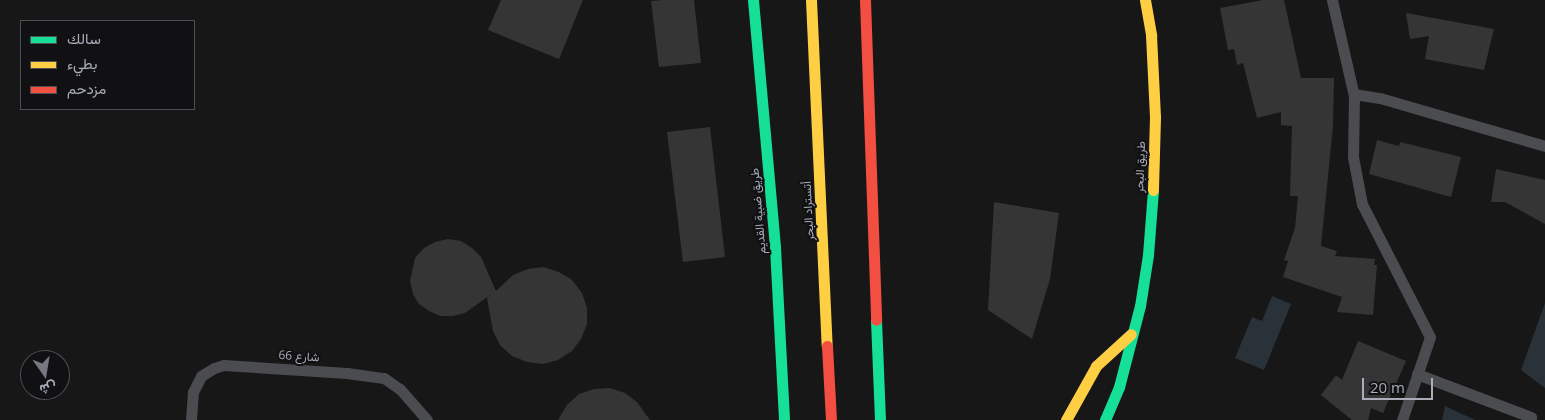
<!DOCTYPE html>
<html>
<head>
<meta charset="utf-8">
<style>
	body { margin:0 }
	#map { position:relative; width:1545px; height:420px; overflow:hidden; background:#171717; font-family:"Open Sans",Vazirmatn,sans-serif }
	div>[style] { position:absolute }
	.water>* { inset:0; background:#2a3239 }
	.building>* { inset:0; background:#353536 }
	.lane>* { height:11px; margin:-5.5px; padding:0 5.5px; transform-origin:5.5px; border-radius:5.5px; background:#4b4c50 }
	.fast>* { height:11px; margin:-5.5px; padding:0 5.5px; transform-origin:5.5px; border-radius:5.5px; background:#16e098 }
	.slow>* { height:11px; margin:-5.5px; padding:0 5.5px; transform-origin:5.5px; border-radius:5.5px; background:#ffcf43 }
	.jam>* { height:11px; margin:-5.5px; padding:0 5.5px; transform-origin:5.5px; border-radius:5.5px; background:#f24e42 }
	span { translate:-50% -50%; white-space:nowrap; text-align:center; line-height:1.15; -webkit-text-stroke:4px #111113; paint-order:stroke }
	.street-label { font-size:12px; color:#a8adb8 }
	.legend { position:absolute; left:20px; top:20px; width:175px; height:90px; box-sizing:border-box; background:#111113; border:1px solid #4d4f55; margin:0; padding:6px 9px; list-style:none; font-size:15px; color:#a8adb8 }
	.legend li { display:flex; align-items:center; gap:10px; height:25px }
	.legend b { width:25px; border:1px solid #4d4f55 }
	.north { position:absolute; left:20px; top:350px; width:50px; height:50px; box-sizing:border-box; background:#111113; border:1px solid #4d4f55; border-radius:50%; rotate:167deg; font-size:14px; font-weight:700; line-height:20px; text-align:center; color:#a8adb8 }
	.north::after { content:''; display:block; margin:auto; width:18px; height:22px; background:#757880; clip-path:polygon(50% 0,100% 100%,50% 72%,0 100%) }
	.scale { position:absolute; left:1362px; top:378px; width:71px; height:22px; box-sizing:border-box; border:2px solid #a8adb8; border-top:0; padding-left:6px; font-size:15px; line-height:18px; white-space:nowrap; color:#a8adb8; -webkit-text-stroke:4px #111113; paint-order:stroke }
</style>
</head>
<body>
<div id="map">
	<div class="water">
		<i style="clip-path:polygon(1272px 296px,1291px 304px,1264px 370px,1235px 358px,1252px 317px,1262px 321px)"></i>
		<i style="clip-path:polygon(1545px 303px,1545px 388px,1521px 370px)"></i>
		<i style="clip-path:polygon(1445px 406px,1475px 420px,1442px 420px)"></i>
	</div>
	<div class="building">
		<i style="clip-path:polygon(501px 0,583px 0,559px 59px,488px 30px)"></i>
		<i style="clip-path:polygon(662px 0,694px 0,701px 63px,659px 67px,651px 1px)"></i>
		<i style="clip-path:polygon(1263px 0,1284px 0,1301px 78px,1334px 78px,1333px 126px,1321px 246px,1337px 251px,1335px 256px,1375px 259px,1374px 265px,1377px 265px,1373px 315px,1337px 312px,1342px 297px,1283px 277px,1288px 261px,1284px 260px,1295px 228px,1298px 196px,1290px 196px,1292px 126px,1281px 125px,1281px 112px,1257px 118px,1243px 63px,1237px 65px,1234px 49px,1228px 50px,1220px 8px)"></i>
		<i style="clip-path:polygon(1406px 13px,1494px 29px,1484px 70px,1425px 59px,1429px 36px,1410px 39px)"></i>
		<i style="clip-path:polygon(710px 127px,725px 257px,683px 262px,667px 132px)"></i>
		<i style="clip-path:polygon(1377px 140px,1399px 146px,1400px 142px,1461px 157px,1451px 197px,1369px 174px)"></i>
		<i style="clip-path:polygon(1496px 169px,1545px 180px,1545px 224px,1505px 202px,1491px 202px)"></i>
		<i style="clip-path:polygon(994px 202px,1059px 213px,1050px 279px,1032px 339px,988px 310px)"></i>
		<i style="clip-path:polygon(448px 239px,461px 241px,472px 248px,481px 257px,496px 291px,513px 275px,528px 269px,543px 267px,559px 272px,572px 280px,582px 293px,587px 308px,587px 324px,581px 339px,572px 351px,558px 360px,543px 364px,527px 362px,512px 356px,500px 345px,493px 331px,487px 298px,493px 293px,465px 313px,453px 316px,440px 316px,429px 311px,419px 304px,413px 294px,410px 281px,415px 258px,424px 248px,435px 242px)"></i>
		<i style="clip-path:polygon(1358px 341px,1406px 361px,1383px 413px,1371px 408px,1368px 420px,1352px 420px,1321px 395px,1336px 375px,1342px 380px)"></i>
		<i style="clip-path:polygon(610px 388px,625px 393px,637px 402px,650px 420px,558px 420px,567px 405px,579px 394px,594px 389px)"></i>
	</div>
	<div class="lane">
		<i style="left:1332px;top:0;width:98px;rotate:77.1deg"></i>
		<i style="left:1354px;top:96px;width:61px;rotate:90.9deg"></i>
		<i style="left:1353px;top:157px;width:48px;rotate:79.2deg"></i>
		<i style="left:1362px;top:204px;width:149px;rotate:62.9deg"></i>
		<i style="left:1430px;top:337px;width:88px;rotate:108.6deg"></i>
		<i style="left:1354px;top:94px;width:26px;rotate:9deg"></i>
		<i style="left:1380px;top:98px;width:172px;rotate:16.2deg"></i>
		<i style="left:1417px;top:374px;width:122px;rotate:20.7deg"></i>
		<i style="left:191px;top:420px;width:28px;rotate:-86deg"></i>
		<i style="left:193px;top:392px;width:18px;rotate:-63deg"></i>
		<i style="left:201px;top:376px;width:15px;rotate:-32deg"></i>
		<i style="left:214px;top:368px;width:10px;rotate:-17deg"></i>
		<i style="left:224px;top:365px;width:123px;rotate:3.7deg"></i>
		<i style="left:347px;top:373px;width:37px;rotate:8deg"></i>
		<i style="left:384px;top:378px;width:19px;rotate:35deg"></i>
		<i style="left:400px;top:389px;width:41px;rotate:48.9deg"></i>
	</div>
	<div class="fast">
		<i style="left:753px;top:0;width:248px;rotate:84.9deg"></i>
		<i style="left:775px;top:247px;width:173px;rotate:87deg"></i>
		<i style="left:876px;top:320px;width:100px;rotate:87.7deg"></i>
		<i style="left:1105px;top:420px;width:36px;rotate:-67deg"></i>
		<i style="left:1119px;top:387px;width:84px;rotate:-75.5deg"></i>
		<i style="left:1140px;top:306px;width:52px;rotate:-81.1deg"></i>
		<i style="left:1148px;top:255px;width:65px;rotate:-85.6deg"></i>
	</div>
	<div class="slow">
		<i style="left:811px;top:0;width:346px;rotate:87.4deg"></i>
		<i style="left:1145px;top:0;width:36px;rotate:80deg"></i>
		<i style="left:1151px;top:35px;width:82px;rotate:87.2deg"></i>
		<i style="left:1155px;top:117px;width:73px;rotate:91.6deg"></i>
		<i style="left:1066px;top:420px;width:62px;rotate:-60.9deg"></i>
		<i style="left:1096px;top:366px;width:47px;rotate:-42.4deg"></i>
	</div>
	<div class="jam">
		<i style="left:865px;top:0;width:320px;rotate:88deg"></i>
		<i style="left:827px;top:346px;width:74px;rotate:86.9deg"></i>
	</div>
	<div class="street-label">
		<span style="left:1140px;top:167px;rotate:-88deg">طريق البحر</span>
		<span style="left:758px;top:211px;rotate:-95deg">طريق ضبية القديم</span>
		<span style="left:808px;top:211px;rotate:-93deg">أتستراد البحر</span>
		<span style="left:299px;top:356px;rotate:4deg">شارع 66</span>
	</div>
	<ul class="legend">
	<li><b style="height:6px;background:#16e098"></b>سالك</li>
	<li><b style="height:6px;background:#ffcf43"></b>بطيء</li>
	<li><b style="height:6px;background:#f24e42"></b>مزدحم</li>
	</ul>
	<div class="north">ش</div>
	<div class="scale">20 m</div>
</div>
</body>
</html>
